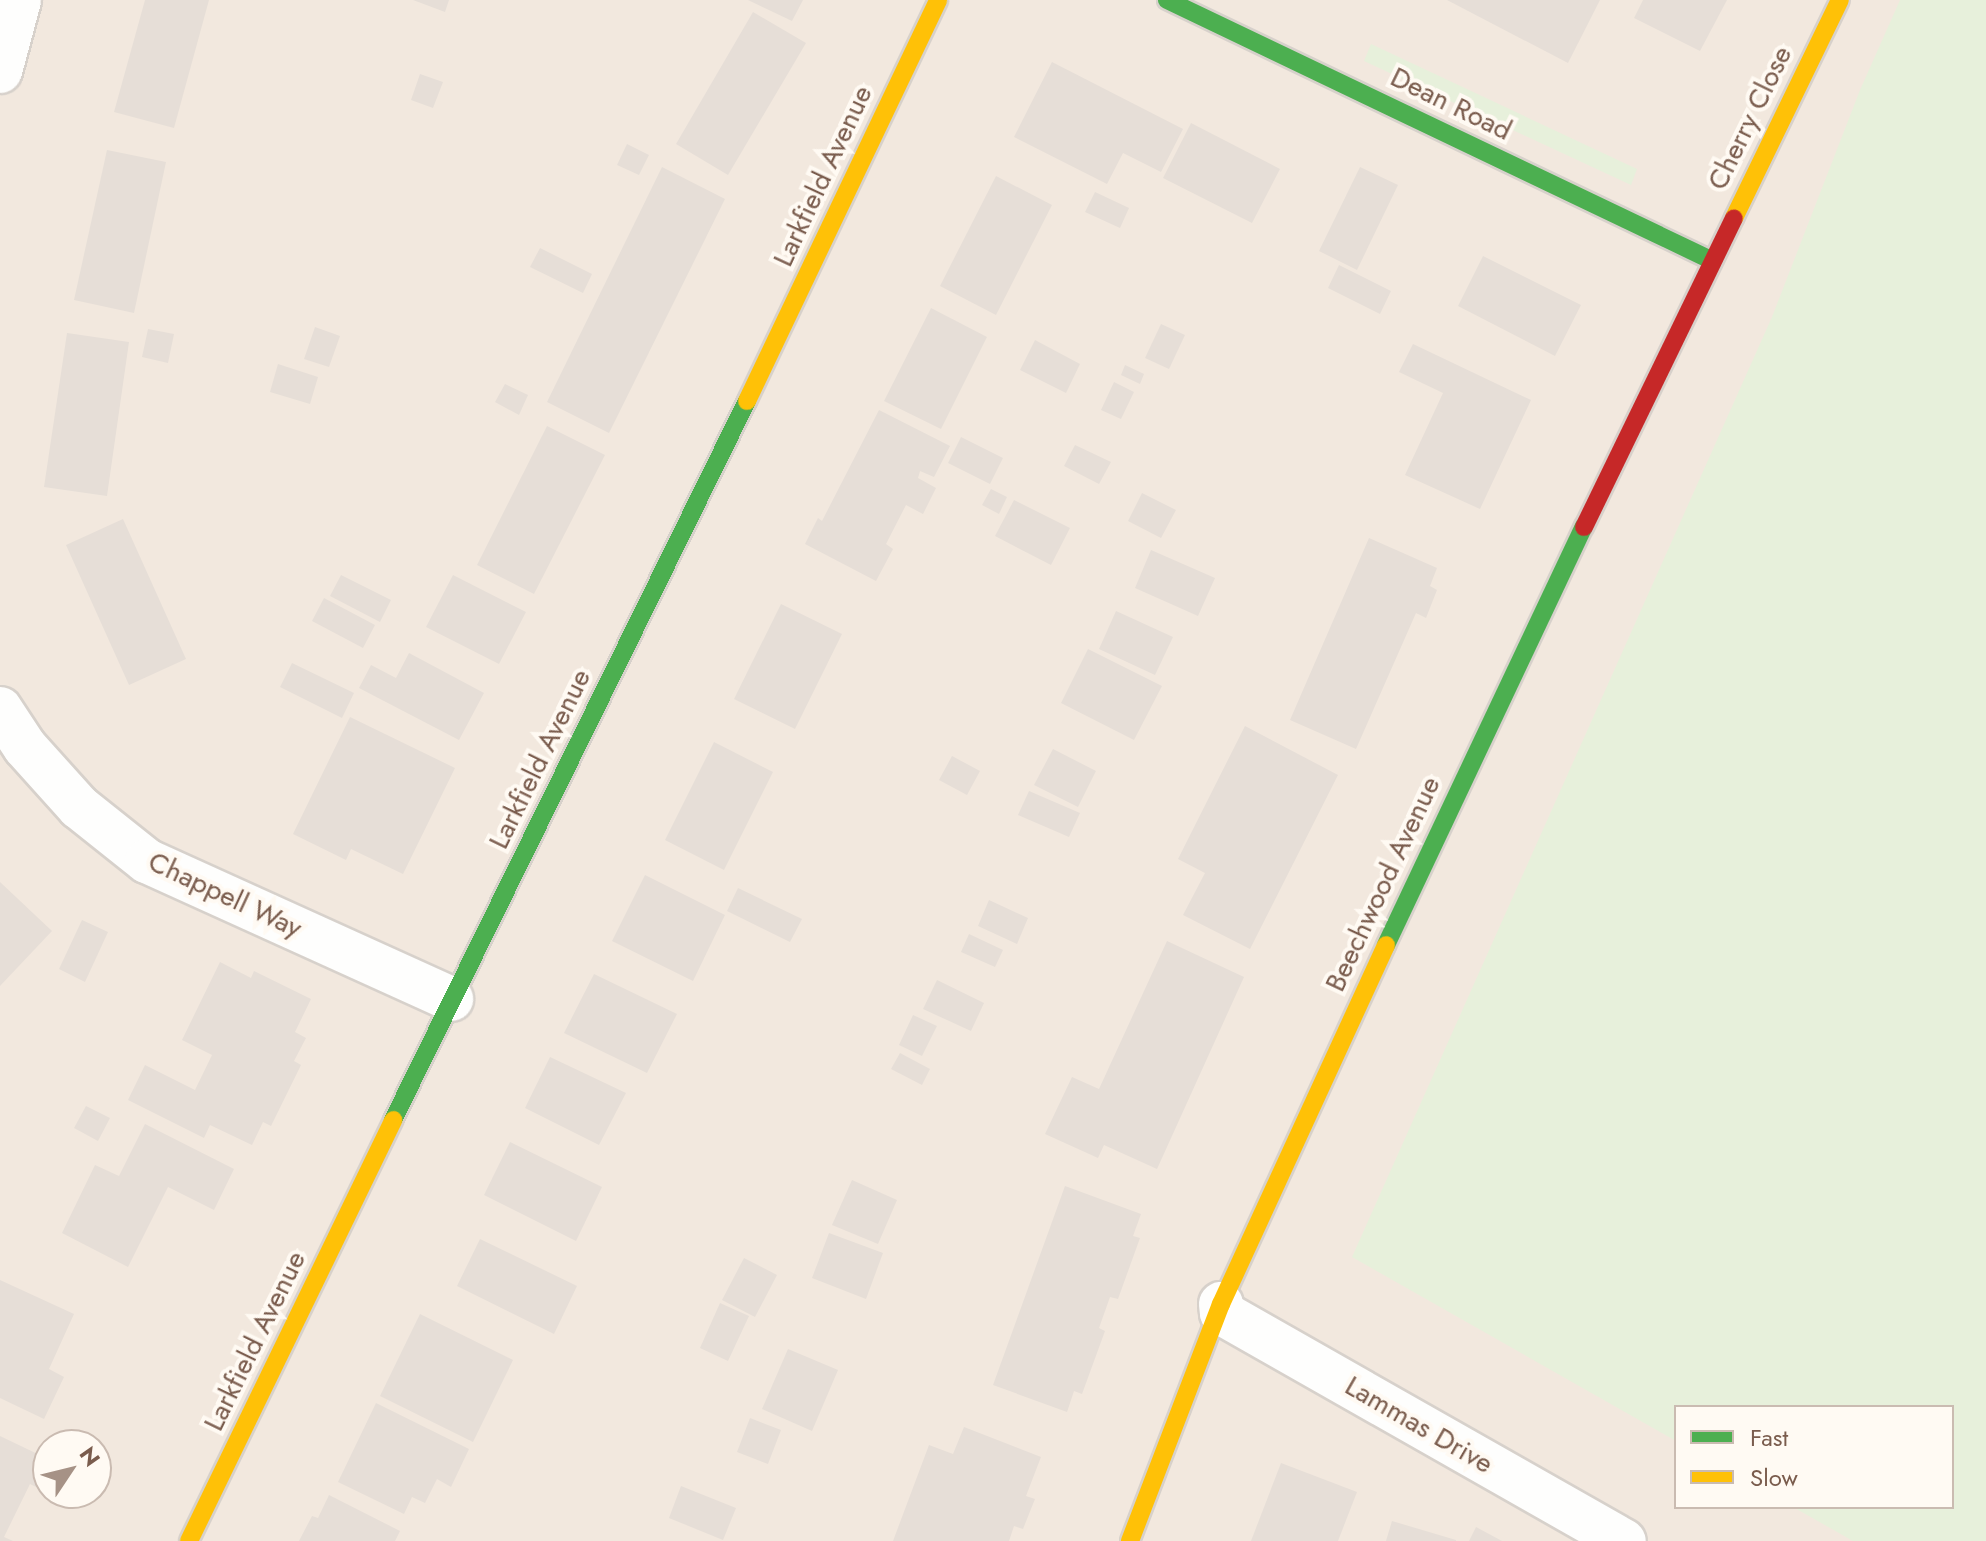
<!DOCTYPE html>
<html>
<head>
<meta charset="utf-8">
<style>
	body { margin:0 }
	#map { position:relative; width:1986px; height:1541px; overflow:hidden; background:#f9f5f0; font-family:Jost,sans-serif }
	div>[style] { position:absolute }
	.residential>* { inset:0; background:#f2e8de }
	.green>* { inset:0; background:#e7f0db }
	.building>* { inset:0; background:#e6ded7 }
	.roads { filter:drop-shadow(2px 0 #d7d1cb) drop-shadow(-2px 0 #d7d1cb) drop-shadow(0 2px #d7d1cb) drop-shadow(0 -2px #d7d1cb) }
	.street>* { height:44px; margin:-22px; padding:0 22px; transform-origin:22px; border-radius:22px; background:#fefefd }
	.fast>* { height:18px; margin:-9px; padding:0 9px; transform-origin:9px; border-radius:9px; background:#4caf50 }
	.slow>* { height:18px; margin:-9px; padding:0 9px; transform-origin:9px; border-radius:9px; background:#ffc107 }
	.jam>* { height:18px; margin:-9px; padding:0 9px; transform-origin:9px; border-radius:9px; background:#c62828 }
	span { translate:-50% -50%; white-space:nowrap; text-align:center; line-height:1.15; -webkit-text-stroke:8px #fffaf3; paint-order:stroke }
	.street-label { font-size:28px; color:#7a5c4d }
	.legend { position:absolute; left:1674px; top:1405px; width:280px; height:104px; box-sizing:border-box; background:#fffaf3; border:2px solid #cabbb1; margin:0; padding:10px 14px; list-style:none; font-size:24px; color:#7a5c4d }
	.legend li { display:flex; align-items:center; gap:16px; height:40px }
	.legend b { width:40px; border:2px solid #cabbb1 }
	.north { position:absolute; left:32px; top:1429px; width:80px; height:80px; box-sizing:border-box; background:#fffaf3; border:2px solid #cabbb1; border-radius:50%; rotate:55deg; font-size:22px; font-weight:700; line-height:32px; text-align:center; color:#7a5c4d }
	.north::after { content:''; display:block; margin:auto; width:28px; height:36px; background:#a69286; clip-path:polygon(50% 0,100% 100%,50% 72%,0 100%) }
</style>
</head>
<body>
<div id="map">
	<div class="residential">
		<i style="clip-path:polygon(evenodd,0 0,1986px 0,1986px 1541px,0 1541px,0 0,1676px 1407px,1952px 1407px,1952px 1507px,1676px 1507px,1676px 1407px,0 0,48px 1445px,96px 1445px,96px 1493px,48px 1493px,48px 1445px)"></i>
	</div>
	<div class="green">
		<i style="clip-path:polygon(1900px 0,1986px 0,1986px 1541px,1853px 1541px,1793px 1507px,1952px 1507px,1952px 1407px,1676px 1407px,1676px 1441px,1352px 1257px,1772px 317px,1860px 90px)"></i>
		<i style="clip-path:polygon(1371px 44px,1637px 169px,1631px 185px,1364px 61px)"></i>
	</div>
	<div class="building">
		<i style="clip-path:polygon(145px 0,209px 0,174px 128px,114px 112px)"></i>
		<i style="clip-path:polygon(413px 0,449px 0,445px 12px)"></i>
		<i style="clip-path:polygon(748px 0,803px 0,792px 21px)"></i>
		<i style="clip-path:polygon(1447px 0,1600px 0,1568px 63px)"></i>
		<i style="clip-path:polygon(1643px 0,1727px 0,1700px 51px,1634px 18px)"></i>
		<i style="clip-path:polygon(753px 12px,806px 43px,728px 175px,676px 144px)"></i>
		<i style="clip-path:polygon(1052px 62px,1183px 129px,1161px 172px,1123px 153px,1107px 184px,1014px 137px)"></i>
		<i style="clip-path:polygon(420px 74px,443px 82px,433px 108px,411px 100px)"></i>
		<i style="clip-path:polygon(1191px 123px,1280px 169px,1252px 223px,1163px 178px)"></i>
		<i style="clip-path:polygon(627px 144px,649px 155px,639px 175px,617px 165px)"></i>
		<i style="clip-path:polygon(107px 150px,166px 162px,134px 313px,74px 300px)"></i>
		<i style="clip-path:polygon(662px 167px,725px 199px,609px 433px,547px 402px)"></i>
		<i style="clip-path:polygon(1360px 167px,1398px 185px,1357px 270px,1319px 251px)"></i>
		<i style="clip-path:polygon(996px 176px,1052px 205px,996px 315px,940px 286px)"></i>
		<i style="clip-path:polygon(1095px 192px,1129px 208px,1120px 228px,1085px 212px)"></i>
		<i style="clip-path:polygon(540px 248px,592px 274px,583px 293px,530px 267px)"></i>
		<i style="clip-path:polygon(1483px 256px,1581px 305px,1555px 356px,1458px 306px)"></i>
		<i style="clip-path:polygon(1339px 265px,1391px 291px,1380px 314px,1328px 288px)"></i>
		<i style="clip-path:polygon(931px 308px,987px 337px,941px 429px,884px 401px)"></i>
		<i style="clip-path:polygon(1161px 324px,1185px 335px,1169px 369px,1145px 358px)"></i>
		<i style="clip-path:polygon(315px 327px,340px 336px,329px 367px,304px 359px)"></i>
		<i style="clip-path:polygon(148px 329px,174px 334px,168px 363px,142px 357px)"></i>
		<i style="clip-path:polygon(67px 333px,129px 342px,107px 496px,44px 487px)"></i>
		<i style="clip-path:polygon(1035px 340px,1080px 364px,1066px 393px,1020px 370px)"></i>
		<i style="clip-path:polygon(1413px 344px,1531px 400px,1480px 509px,1405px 475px,1443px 393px,1399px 372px)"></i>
		<i style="clip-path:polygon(278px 364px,318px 377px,310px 404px,270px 392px)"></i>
		<i style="clip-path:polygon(1125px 365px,1144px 374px,1140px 384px,1121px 375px)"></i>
		<i style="clip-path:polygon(1114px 382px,1134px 392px,1121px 419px,1101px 410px)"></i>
		<i style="clip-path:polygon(505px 384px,528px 395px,519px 415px,495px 402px)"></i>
		<i style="clip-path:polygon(879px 410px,950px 446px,934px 477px,920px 471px,918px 478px,936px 488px,923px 514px,906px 505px,886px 544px,893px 549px,876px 581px,805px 544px,818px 518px,822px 521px)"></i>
		<i style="clip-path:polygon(547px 426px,605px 455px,534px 594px,477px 565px)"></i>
		<i style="clip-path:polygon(961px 437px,1003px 458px,990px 484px,948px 463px)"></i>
		<i style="clip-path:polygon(1075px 445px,1111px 462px,1099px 484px,1064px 466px)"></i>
		<i style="clip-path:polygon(991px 489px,1007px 497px,999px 514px,982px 505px)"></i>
		<i style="clip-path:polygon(1142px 493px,1176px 510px,1161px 538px,1128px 521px)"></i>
		<i style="clip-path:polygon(1014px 500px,1070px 528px,1051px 565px,995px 536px)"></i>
		<i style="clip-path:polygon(123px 519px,186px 659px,129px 685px,66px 545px)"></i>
		<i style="clip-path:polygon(1369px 538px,1437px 568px,1430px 586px,1437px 590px,1426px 618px,1416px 613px,1356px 749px,1290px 720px)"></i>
		<i style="clip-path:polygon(1151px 550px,1215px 578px,1198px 616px,1135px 588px)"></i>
		<i style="clip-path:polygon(341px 575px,391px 600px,380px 622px,330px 596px)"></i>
		<i style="clip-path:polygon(453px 575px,526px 612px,499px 664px,426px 627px)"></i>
		<i style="clip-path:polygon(324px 598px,375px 625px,363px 648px,312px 621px)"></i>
		<i style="clip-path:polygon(781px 604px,842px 634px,795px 729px,734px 699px)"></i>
		<i style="clip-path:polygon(1116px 611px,1173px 637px,1155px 675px,1099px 649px)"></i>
		<i style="clip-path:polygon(1088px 649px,1162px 686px,1134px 740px,1061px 703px)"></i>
		<i style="clip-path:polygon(409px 653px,484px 693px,459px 740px,359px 688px,371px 665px,396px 678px)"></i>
		<i style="clip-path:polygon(292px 663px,354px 693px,342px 718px,280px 687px)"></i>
		<i style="clip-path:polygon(350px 717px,455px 768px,403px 874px,351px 849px,346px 860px,293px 834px)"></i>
		<i style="clip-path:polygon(1245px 726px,1338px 775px,1250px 949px,1183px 915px,1205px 873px,1178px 859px)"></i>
		<i style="clip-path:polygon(714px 742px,773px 772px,724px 870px,665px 840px)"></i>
		<i style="clip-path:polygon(1053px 749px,1096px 771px,1078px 807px,1034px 785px)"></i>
		<i style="clip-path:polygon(952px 756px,980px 771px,967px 795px,939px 780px)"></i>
		<i style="clip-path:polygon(1029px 791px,1080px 813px,1069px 837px,1018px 815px)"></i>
		<i style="clip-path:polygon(645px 875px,725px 915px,693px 981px,612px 941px)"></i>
		<i style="clip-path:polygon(0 882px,52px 931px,0 986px)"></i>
		<i style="clip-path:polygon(738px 888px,802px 919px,790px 942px,727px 911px)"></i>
		<i style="clip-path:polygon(989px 900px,1028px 918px,1017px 944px,978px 926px)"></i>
		<i style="clip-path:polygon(82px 920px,108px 932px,85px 982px,59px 969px)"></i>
		<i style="clip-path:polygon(969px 934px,1003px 950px,995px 967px,961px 952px)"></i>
		<i style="clip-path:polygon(1167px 941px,1244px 977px,1157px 1169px,1104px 1145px,1098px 1158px,1045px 1134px,1072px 1077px,1099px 1089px)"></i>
		<i style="clip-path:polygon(220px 962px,251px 978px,254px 971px,311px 999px,295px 1032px,306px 1038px,294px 1061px,301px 1065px,271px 1126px,263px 1122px,252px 1145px,210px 1125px,204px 1138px,128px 1100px,145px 1065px,195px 1090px,212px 1055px,182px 1040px)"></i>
		<i style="clip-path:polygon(594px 974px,677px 1014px,647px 1073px,564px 1033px)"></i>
		<i style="clip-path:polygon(937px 980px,984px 1003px,971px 1031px,923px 1009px)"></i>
		<i style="clip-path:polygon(913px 1015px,937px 1026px,922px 1056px,899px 1045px)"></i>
		<i style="clip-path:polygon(900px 1053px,930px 1069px,922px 1085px,891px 1069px)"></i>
		<i style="clip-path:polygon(550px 1057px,626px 1093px,599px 1145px,525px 1108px)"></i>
		<i style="clip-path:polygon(86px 1106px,110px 1118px,98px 1141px,74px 1128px)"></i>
		<i style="clip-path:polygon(145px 1124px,234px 1169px,214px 1210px,168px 1187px,128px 1267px,62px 1233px,95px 1165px,119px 1176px)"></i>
		<i style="clip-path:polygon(510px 1142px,602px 1187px,576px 1241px,484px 1195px)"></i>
		<i style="clip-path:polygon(852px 1180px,897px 1200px,878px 1244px,832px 1225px)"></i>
		<i style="clip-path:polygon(1065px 1186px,1141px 1214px,1133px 1236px,1140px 1238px,1118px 1299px,1110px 1297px,1099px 1328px,1105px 1331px,1082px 1394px,1074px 1391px,1067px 1412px,993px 1385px)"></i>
		<i style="clip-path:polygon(829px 1233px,883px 1253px,866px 1299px,812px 1278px)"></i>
		<i style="clip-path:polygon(480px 1239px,577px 1286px,554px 1334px,457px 1286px)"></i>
		<i style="clip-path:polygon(744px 1258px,777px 1275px,755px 1317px,722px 1300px)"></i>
		<i style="clip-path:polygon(0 1280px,74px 1314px,49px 1369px,64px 1377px,44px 1419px,0 1398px)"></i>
		<i style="clip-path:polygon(720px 1303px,749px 1316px,728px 1361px,700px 1348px)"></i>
		<i style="clip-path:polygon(420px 1314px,513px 1360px,473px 1442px,380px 1396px)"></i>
		<i style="clip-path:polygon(788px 1349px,838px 1370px,812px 1431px,762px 1409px)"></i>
		<i style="clip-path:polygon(376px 1403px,469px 1449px,451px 1487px,437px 1479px,425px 1503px,412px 1497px,404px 1514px,338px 1482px)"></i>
		<i style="clip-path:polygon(750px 1418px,781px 1430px,768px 1464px,737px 1452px)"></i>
		<i style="clip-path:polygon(964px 1427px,1041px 1457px,1026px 1496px,1035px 1499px,1023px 1529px,1014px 1526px,1009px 1541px,893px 1541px,929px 1445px,953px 1454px)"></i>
		<i style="clip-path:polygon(0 1436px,48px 1459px,48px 1493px,30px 1484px,4px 1537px,13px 1541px,0 1541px)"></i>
		<i style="clip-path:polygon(1281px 1463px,1357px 1492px,1338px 1541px,1251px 1541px)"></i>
		<i style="clip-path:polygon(681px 1486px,736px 1508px,723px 1540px,669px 1518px)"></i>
		<i style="clip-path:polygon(329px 1495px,400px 1531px,395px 1541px,299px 1541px,312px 1516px,318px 1518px)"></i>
		<i style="clip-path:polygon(1392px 1521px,1456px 1540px,1456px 1541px,1386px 1541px)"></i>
		<i style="clip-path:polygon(1476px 1527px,1502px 1541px,1469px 1541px)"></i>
	</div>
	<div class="roads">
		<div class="street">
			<i style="left:0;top:71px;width:73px;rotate:-75deg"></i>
			<i style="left:0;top:709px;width:45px;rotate:56.7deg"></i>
			<i style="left:25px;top:747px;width:81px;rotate:48deg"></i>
			<i style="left:79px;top:807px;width:87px;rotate:38.5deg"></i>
			<i style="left:147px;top:861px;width:334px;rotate:24.4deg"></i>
			<i style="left:1221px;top:1304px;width:9px;rotate:84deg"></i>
			<i style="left:1222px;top:1313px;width:462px;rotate:29.6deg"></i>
		</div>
		<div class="fast">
			<i style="left:1167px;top:0;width:603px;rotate:25.55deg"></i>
			<i style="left:1386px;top:945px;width:463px;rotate:-64.7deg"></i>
			<i style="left:393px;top:1120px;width:801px;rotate:-63.79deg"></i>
		</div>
		<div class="slow">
			<i style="left:1734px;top:218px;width:242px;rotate:-64.1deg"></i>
			<i style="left:747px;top:401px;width:444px;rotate:-64.5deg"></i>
			<i style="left:189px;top:1541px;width:468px;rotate:-64.1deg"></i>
			<i style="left:1130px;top:1541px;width:254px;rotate:-69deg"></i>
			<i style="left:1221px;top:1304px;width:395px;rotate:-65.3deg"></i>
		</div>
		<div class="jam">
			<i style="left:1584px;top:527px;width:343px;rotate:-64.1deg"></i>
		</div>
	</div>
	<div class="street-label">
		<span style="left:1451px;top:104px;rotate:26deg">Dean Road</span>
		<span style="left:1750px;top:118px;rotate:-64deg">Cherry Close</span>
		<span style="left:823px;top:176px;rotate:-65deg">Larkfield Avenue</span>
		<span style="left:540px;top:759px;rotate:-64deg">Larkfield Avenue</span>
		<span style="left:1383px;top:884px;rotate:-65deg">Beechwood Avenue</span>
		<span style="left:225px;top:895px;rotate:25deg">Chappell Way</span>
		<span style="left:255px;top:1341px;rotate:-64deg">Larkfield Avenue</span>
		<span style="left:1419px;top:1425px;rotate:30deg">Lammas Drive</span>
	</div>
	<ul class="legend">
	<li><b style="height:10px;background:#4caf50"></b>Fast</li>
	<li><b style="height:10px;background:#ffc107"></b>Slow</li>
	</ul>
	<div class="north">N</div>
</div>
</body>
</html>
